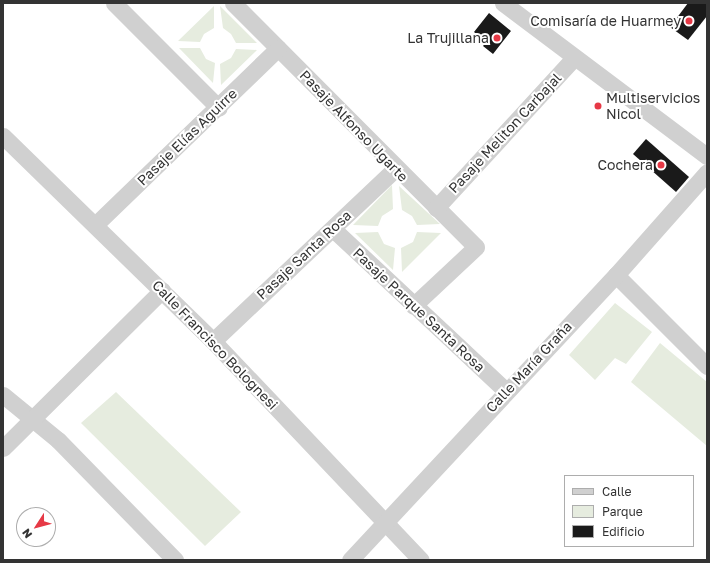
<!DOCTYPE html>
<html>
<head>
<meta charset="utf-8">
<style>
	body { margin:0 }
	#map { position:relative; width:710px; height:563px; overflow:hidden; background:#fff; font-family:"Golos Text",sans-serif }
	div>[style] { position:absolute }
	.green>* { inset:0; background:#e6ecdf }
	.building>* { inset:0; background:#1a1a1a }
	.minor>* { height:17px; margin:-8.5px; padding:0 8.5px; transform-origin:8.5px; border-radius:8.5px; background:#d0d0d0 }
	.dots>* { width:11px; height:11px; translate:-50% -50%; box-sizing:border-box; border:2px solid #fff; border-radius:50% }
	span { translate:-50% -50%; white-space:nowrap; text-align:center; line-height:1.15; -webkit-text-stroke:4px #fff; paint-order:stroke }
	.poi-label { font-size:14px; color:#333 }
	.right { translate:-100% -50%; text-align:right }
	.left { translate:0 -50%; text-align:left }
	.street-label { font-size:14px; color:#333 }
	.frame { position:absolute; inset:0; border:4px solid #333; pointer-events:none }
	.legend { position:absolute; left:564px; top:475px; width:130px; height:72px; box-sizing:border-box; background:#fff; border:1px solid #adadad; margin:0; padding:5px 7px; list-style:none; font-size:12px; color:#333 }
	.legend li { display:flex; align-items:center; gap:8px; height:20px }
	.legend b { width:20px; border:1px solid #adadad }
	.north { position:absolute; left:16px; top:507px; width:40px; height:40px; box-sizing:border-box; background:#fff; border:1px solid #adadad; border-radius:50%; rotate:234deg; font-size:11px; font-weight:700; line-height:16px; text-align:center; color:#333 }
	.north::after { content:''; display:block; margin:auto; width:14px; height:18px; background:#e63946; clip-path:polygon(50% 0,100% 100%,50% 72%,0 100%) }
</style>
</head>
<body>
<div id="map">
	<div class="green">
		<i style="clip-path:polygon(214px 6px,214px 28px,204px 34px,200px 42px,178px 41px)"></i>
		<i style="clip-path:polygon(220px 6px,257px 43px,236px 43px,231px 34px,223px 28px)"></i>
		<i style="clip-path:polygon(179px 48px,200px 48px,206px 59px,215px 63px,213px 83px)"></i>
		<i style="clip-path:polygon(236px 49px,257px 50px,221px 85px,220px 64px,231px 58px)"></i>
		<i style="clip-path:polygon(392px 185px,393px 209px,382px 216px,378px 226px,353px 225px)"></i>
		<i style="clip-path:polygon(399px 186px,440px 224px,417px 225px,412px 216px,402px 210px)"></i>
		<i style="clip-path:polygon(378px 232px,384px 244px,395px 248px,393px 270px,355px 233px)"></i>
		<i style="clip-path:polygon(417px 232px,441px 233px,402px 272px,401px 248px,413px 242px)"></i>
		<i style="clip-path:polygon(615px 303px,652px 332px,626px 364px,615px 358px,595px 380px,569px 355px)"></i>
		<i style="clip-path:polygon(660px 343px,707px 382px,707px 446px,631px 382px)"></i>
		<i style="clip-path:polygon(116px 392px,241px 512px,205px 546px,81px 423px)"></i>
	</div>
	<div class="building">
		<i style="clip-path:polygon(688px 3px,707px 3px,707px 16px,688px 40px,670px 27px)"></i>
		<i style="clip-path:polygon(489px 13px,511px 31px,493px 54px,483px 46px,486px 42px,474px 32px)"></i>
		<i style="clip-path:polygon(646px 139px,689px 177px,676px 192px,633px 154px)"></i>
	</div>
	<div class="minor">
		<i style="left:114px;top:3px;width:148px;rotate:45deg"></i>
		<i style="left:233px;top:3px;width:344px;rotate:45.1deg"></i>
		<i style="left:476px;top:247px;width:86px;rotate:136.9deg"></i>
		<i style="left:503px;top:3px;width:255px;rotate:36.9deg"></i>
		<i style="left:3px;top:136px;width:293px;rotate:44.3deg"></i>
		<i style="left:213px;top:341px;width:302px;rotate:46.5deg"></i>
		<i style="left:436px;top:208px;width:204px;rotate:-47.4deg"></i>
		<i style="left:96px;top:224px;width:253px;rotate:-44deg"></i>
		<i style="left:333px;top:229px;width:237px;rotate:43.1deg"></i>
		<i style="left:616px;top:275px;width:129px;rotate:45deg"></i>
		<i style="left:213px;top:341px;width:250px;rotate:-43.4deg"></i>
		<i style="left:3px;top:395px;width:71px;rotate:39.3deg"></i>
		<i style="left:58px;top:440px;width:168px;rotate:45.7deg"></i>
		<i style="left:3px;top:448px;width:224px;rotate:-44.8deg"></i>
		<i style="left:350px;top:560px;width:390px;rotate:-47deg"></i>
		<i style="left:616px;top:275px;width:137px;rotate:-48.5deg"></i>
	</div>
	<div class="dots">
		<i style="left:689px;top:21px;background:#e63946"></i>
		<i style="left:497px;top:38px;background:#e63946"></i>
		<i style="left:598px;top:106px;background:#e63946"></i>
		<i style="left:661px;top:165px;background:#e63946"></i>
	</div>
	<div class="poi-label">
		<span class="right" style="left:681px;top:21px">Comisaría de Huarmey</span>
		<span class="right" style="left:489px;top:38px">La Trujillana</span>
		<span class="left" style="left:606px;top:106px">Multiservicios<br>Nicol</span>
		<span class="right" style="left:653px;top:165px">Cochera</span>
	</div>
	<div class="street-label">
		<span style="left:354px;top:126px;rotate:46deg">Pasaje Alfonso Ugarte</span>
		<span style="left:505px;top:133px;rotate:-47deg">Pasaje Meliton Carbajal</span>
		<span style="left:187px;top:137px;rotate:-44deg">Pasaje Elías Aguirre</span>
		<span style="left:304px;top:255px;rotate:-43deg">Pasaje Santa Rosa</span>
		<span style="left:419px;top:310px;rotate:43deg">Pasaje Parque Santa Rosa</span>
		<span style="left:215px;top:345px;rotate:46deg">Calle Francisco Bolognesi</span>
		<span style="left:529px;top:367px;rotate:-47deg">Calle María Graña</span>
	</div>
	<div class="frame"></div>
	<ul class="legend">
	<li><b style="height:5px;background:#d0d0d0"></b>Calle</li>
	<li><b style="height:11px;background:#e6ecdf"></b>Parque</li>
	<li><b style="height:11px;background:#1a1a1a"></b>Edificio</li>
	</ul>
	<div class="north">N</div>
</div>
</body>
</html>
